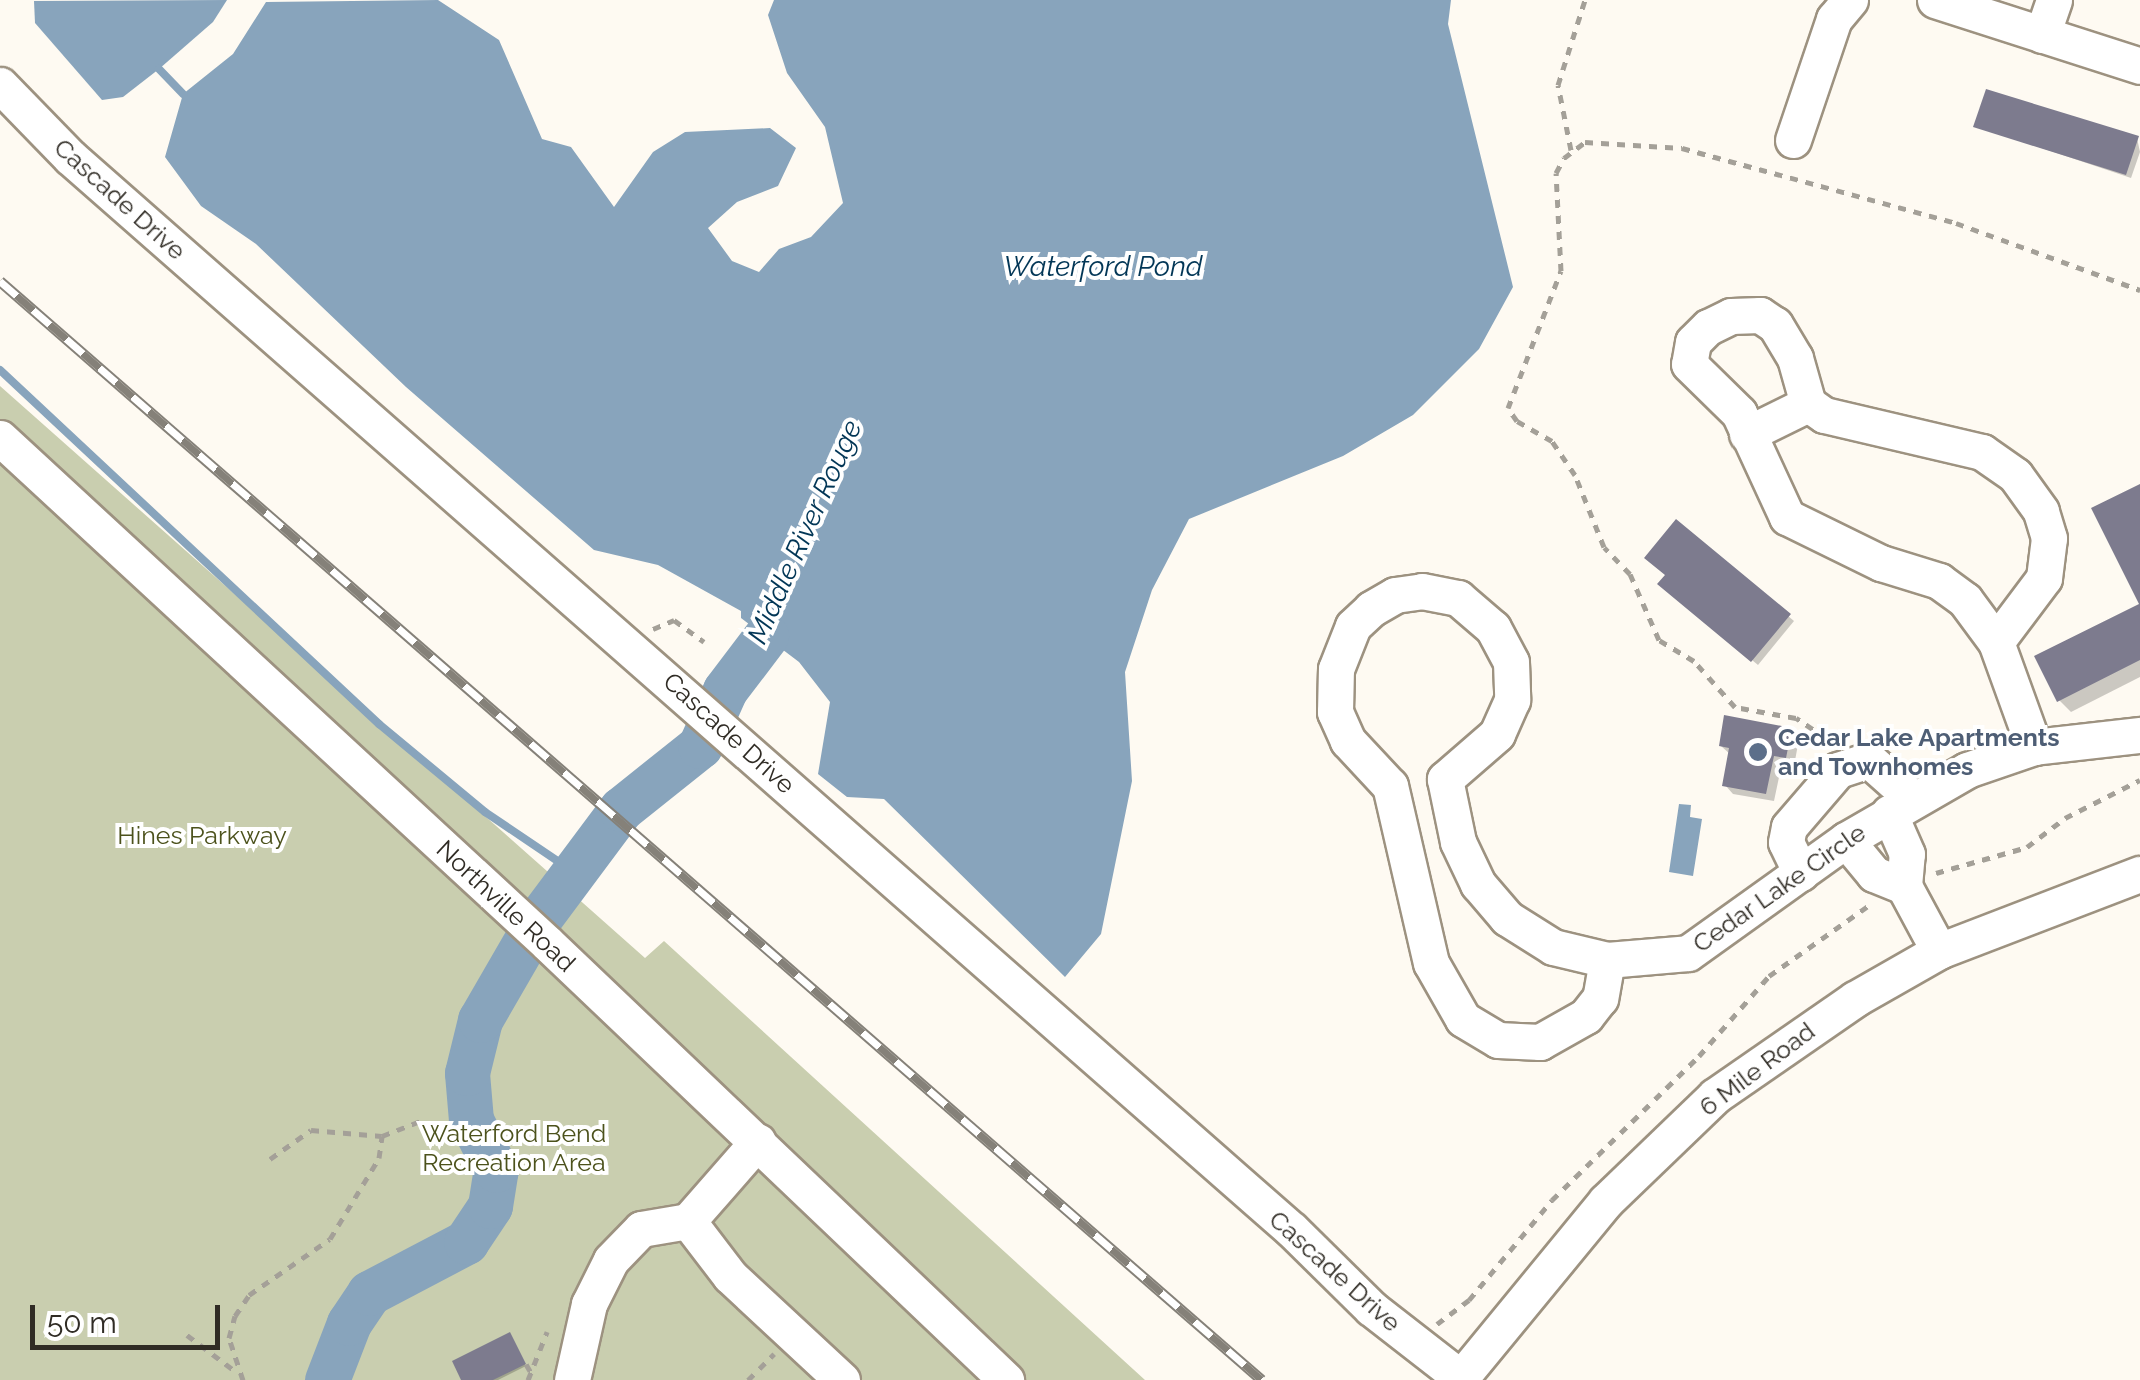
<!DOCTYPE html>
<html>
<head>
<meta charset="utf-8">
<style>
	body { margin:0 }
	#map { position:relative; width:2140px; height:1380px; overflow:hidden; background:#fefaf2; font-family:Raleway,sans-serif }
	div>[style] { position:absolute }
	.green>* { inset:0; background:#c9ceaf }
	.water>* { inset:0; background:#88a4bc }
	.shadow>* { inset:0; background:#0003 }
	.stream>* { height:8px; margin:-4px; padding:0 4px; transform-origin:4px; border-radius:4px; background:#88a4bc }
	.river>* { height:45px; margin:-22.5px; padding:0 22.5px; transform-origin:22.5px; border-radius:22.5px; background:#88a4bc }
	.building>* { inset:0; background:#7d7b8e }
	.path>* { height:5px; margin-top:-2.5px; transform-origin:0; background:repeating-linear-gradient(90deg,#a4a098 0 8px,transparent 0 16px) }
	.roads { filter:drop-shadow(2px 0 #9d9280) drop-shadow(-2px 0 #9d9280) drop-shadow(0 2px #9d9280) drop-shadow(0 -2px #9d9280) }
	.minor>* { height:35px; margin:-17.5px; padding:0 17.5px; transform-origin:17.5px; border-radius:17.5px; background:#fff }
	.rail>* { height:11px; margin-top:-5.5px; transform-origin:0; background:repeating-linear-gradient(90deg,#fff 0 22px,#858179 0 44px); box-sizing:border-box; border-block:2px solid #858179 }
	.dots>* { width:28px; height:28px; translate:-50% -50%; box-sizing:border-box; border:5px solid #fff; border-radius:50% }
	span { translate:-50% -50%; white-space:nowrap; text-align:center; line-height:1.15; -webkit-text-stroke:8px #fff; paint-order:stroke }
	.street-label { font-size:25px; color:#302c25 }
	.service-label { font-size:25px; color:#4e5e75; font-weight:700 }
	.left { translate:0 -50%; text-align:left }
	.park-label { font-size:25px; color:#4c521c }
	.water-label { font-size:28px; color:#023656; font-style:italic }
	.scale { position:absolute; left:30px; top:1305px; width:190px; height:45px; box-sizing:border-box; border:5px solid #302c25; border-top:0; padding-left:12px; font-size:30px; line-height:35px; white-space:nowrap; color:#302c25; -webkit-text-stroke:8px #fff; paint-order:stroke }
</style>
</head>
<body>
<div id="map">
	<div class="green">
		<i style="clip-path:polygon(0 386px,645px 958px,664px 941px,1145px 1380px,0 1380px)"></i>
	</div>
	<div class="water">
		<i style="clip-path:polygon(227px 0,213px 22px,159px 69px,123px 97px,102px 100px,35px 23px,34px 1px)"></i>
		<i style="clip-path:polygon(438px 0,499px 40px,542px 139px,571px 147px,614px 207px,653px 152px,685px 132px,770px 128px,796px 148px,778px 186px,737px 202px,708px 228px,732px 261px,759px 272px,779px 249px,811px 237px,843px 203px,825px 127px,787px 73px,768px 15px,774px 0,1451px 0,1448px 24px,1513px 287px,1479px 349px,1413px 415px,1343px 456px,1189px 519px,1152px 590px,1125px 672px,1132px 781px,1101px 934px,1065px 977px,884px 799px,847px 797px,818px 774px,830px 702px,799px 662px,741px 618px,741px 611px,658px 565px,594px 550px,406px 387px,256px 244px,201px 206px,165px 157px,183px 94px,233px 54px,266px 2px)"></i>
		<i style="clip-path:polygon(1679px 804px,1691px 805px,1690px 817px,1702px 819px,1693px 876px,1669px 872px)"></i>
	</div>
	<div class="shadow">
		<i style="clip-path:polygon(1976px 126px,2137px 138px,2140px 152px,2131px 178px)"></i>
		<i style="clip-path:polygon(1676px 522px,1794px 621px,1758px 665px,1666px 589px)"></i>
		<i style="clip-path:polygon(2140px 606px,2140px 677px,2071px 712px,2059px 700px)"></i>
		<i style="clip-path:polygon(1791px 730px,1799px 739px,1794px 766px,1782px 763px,1774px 801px,1733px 794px,1725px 785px,1731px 755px,1721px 746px)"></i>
		<i style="clip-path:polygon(511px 1337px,526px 1366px,498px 1380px,464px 1380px)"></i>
	</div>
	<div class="stream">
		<i style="left:159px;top:69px;width:35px;rotate:46deg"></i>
		<i style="left:0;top:370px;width:519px;rotate:43.05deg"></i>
		<i style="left:379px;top:724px;width:138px;rotate:39.7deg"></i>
		<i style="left:485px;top:812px;width:107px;rotate:34deg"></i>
	</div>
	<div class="river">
		<i style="left:327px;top:1380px;width:61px;rotate:-68.9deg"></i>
		<i style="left:349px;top:1323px;width:36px;rotate:-56deg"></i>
		<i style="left:369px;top:1293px;width:110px;rotate:-27.7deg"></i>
		<i style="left:466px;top:1242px;width:43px;rotate:-56.3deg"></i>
		<i style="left:490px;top:1206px;width:36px;rotate:-81deg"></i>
		<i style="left:496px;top:1170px;width:56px;rotate:-116.6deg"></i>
		<i style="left:471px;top:1120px;width:47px;rotate:-94.9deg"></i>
		<i style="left:467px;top:1073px;width:55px;rotate:-76.2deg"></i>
		<i style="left:480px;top:1020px;width:112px;rotate:-60deg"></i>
		<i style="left:536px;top:923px;width:142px;rotate:-53.3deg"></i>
		<i style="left:621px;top:809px;width:101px;rotate:-38.6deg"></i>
		<i style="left:700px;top:746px;width:61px;rotate:-65.9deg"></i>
		<i style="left:725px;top:690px;width:68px;rotate:-52.8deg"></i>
	</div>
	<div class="building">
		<i style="clip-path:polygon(1986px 89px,2139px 136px,2126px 175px,1973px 127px)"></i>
		<i style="clip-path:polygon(2140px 484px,2140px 660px,2057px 702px,2034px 656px,2139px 604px,2091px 508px)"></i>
		<i style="clip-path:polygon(1676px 519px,1791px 614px,1751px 662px,1657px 584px,1665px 575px,1644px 558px)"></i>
		<i style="clip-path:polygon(1724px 715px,1792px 728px,1786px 758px,1774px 756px,1766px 794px,1722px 786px,1729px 748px,1719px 746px)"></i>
		<i style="clip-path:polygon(510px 1332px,526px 1364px,493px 1380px,461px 1380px,452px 1361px)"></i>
	</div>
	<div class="path">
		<i style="left:1571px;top:150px;width:66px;rotate:-101.3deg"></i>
		<i style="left:1558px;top:85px;width:89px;rotate:-72.4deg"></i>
		<i style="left:653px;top:629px;width:23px;rotate:-23deg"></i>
		<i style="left:674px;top:620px;width:37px;rotate:36deg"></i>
		<i style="left:1826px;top:738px;width:36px;rotate:-146deg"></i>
		<i style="left:1796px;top:718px;width:62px;rotate:-169.8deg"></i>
		<i style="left:1735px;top:707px;width:62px;rotate:-131.7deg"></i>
		<i style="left:1694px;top:661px;width:41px;rotate:-149deg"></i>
		<i style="left:1659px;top:640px;width:72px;rotate:-113.7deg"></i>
		<i style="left:1630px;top:574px;width:37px;rotate:-134deg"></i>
		<i style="left:1604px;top:547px;width:78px;rotate:-111.9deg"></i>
		<i style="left:1575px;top:475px;width:41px;rotate:-124.1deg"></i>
		<i style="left:1552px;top:441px;width:40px;rotate:-150.3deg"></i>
		<i style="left:1517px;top:421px;width:16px;rotate:-125deg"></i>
		<i style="left:1508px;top:408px;width:147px;rotate:-68.9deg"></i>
		<i style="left:1561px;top:271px;width:98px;rotate:-92.9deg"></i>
		<i style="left:1556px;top:173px;width:17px;rotate:-62deg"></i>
		<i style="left:1564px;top:158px;width:26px;rotate:-37deg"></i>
		<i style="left:1585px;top:142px;width:97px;rotate:3.5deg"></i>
		<i style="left:1682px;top:148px;width:284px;rotate:15.3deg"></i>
		<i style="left:1956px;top:223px;width:196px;rotate:20deg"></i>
		<i style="left:1936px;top:873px;width:95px;rotate:-15.9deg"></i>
		<i style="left:2027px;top:847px;width:48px;rotate:-37.3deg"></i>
		<i style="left:2065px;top:818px;width:84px;rotate:-26.9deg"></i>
		<i style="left:270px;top:1159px;width:50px;rotate:-35.3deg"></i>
		<i style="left:311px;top:1130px;width:71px;rotate:4.8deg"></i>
		<i style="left:382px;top:1136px;width:44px;rotate:-21.3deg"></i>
		<i style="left:1437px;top:1324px;width:40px;rotate:-37deg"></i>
		<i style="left:1469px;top:1300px;width:130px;rotate:-50.3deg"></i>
		<i style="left:1552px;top:1200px;width:206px;rotate:-44.4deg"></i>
		<i style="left:1699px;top:1056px;width:106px;rotate:-48.8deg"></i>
		<i style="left:1769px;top:976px;width:126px;rotate:-35.3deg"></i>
		<i style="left:187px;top:1335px;width:60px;rotate:36.9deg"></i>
		<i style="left:526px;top:1364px;width:14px;rotate:60deg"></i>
		<i style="left:243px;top:1380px;width:44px;rotate:-108.4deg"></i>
		<i style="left:229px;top:1338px;width:23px;rotate:-75deg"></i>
		<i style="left:235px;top:1316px;width:25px;rotate:-56deg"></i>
		<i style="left:249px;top:1295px;width:98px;rotate:-34.7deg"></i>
		<i style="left:330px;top:1239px;width:95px;rotate:-58.8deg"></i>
		<i style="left:379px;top:1158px;width:22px;rotate:-82deg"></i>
		<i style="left:528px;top:1380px;width:52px;rotate:-68.4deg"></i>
		<i style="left:748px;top:1380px;width:37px;rotate:-45deg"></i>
	</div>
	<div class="roads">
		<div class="minor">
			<i style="left:1935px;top:0;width:215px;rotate:17.8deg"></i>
			<i style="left:2042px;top:35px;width:37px;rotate:-71deg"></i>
			<i style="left:0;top:85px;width:100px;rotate:45.8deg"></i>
			<i style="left:70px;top:157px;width:1626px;rotate:41.29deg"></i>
			<i style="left:1292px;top:1230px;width:111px;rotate:44.6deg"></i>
			<i style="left:1371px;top:1308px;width:114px;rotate:37.9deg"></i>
			<i style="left:1793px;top:140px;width:128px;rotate:-71.3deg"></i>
			<i style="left:1834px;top:19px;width:25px;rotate:-50deg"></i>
			<i style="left:1747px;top:434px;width:68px;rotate:-26.2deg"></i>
			<i style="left:0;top:438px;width:744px;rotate:42.71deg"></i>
			<i style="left:547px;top:943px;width:634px;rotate:43.59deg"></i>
			<i style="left:1996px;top:642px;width:80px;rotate:-53.1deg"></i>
			<i style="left:2044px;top:578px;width:40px;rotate:-82.9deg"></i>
			<i style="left:2049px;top:538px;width:28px;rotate:-107deg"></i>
			<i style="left:2041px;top:511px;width:44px;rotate:-125.8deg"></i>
			<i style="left:2015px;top:475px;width:40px;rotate:-145.1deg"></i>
			<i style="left:1982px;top:452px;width:162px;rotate:-166.8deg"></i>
			<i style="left:1824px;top:415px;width:19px;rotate:-145deg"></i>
			<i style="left:1808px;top:404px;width:48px;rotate:-105.8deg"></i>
			<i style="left:1795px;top:358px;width:39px;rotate:-121deg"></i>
			<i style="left:1775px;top:325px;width:18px;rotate:-146deg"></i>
			<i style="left:1760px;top:315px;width:29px;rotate:178deg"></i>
			<i style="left:1731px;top:316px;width:25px;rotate:154deg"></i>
			<i style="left:1708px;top:327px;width:21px;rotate:135deg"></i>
			<i style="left:1693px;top:342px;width:22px;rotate:100deg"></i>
			<i style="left:1689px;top:364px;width:70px;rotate:44.4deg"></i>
			<i style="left:1739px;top:413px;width:115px;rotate:65.2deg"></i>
			<i style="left:1787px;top:517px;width:105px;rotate:26.1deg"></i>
			<i style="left:1881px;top:563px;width:61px;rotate:17.2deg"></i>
			<i style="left:1939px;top:581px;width:32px;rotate:36deg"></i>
			<i style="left:1965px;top:600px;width:52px;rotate:53.6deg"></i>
			<i style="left:1996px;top:642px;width:112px;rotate:70.1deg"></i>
			<i style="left:1846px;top:840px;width:44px;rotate:50.5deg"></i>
			<i style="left:1874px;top:874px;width:32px;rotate:22deg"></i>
			<i style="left:1904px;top:886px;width:32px;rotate:-85deg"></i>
			<i style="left:1907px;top:854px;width:45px;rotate:-113.7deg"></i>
			<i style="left:1801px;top:873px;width:34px;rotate:-116deg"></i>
			<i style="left:1786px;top:842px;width:15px;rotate:-79deg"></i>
			<i style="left:1789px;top:827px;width:75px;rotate:-49.3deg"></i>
			<i style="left:1838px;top:770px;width:33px;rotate:-18deg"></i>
			<i style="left:1869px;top:760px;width:59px;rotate:41.6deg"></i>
			<i style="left:1904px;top:886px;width:74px;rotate:61.7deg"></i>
			<i style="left:1607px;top:960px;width:39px;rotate:100deg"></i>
			<i style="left:1600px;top:998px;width:23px;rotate:128deg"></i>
			<i style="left:1586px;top:1016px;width:53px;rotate:150.5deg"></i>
			<i style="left:1540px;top:1042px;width:42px;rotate:-177.3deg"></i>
			<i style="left:1498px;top:1040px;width:41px;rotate:-149deg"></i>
			<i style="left:1463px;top:1019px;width:64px;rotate:-119.7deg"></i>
			<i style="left:1431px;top:963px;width:182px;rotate:-103deg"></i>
			<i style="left:1390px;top:786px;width:62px;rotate:-133deg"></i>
			<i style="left:1348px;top:741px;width:32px;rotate:-114deg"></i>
			<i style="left:1335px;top:712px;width:43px;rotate:-88.7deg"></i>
			<i style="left:1336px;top:669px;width:46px;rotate:-68.4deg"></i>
			<i style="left:1353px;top:626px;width:25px;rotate:-43deg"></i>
			<i style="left:1371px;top:609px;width:28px;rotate:-30deg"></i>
			<i style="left:1395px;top:595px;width:27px;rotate:-8deg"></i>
			<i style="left:1422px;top:591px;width:37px;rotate:11deg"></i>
			<i style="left:1458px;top:598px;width:46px;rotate:40.6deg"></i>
			<i style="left:1493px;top:628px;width:38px;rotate:62deg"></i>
			<i style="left:1511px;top:662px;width:38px;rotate:88deg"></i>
			<i style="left:1512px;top:700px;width:37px;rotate:114deg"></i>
			<i style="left:1497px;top:734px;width:69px;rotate:139.1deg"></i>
			<i style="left:1445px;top:779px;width:64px;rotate:78.3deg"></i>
			<i style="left:1458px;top:842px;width:47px;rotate:64.5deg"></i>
			<i style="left:1478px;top:884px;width:45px;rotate:49.5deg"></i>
			<i style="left:1507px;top:918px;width:54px;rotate:32.2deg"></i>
			<i style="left:1553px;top:947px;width:56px;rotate:13.5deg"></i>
			<i style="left:1607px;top:960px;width:81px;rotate:-4.9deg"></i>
			<i style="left:1688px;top:953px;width:194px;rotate:-35.6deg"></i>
			<i style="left:1846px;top:840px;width:140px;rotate:-30deg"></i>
			<i style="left:1967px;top:770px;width:71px;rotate:-18.9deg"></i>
			<i style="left:2034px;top:747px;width:107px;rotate:-6.5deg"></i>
			<i style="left:688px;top:1221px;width:69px;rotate:52.6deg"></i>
			<i style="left:730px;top:1276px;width:153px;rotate:42.9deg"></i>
			<i style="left:572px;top:1380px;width:78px;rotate:-77.4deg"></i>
			<i style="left:589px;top:1304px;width:49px;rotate:-63.4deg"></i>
			<i style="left:611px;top:1260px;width:43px;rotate:-45.9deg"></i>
			<i style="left:641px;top:1229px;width:48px;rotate:-9.7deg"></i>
			<i style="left:688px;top:1221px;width:106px;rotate:-48.8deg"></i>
			<i style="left:1459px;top:1380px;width:232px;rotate:-50.6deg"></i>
			<i style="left:1606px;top:1201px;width:151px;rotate:-43.9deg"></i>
			<i style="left:1715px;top:1096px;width:170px;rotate:-34.7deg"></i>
			<i style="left:1855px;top:999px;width:97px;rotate:-29.7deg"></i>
			<i style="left:1939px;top:951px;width:215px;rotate:-21deg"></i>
		</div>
	</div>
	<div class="rail">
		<i style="left:0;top:281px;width:1673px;rotate:41.05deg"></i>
	</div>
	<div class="dots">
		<i style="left:1758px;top:752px;background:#5c6f8a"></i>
	</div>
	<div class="street-label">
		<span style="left:120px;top:199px;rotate:42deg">Cascade Drive</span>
		<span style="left:729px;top:733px;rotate:42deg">Cascade Drive</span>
		<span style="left:1779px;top:888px;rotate:-35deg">Cedar Lake Circle</span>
		<span style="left:506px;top:906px;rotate:43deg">Northville Road</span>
		<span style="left:1757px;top:1069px;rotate:-37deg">6 Mile Road</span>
		<span style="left:1335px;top:1271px;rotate:42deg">Cascade Drive</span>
	</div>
	<div class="service-label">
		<span class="left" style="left:1778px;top:752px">Cedar Lake Apartments<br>and Townhomes</span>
	</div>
	<div class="park-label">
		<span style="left:202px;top:835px">Hines Parkway</span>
		<span style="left:514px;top:1148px">Waterford Bend<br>Recreation Area</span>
	</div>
	<div class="water-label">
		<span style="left:1103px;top:267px">Waterford Pond</span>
		<span style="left:805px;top:532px;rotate:-66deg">Middle River Rouge</span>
	</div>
	<div class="scale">50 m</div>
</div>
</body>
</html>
